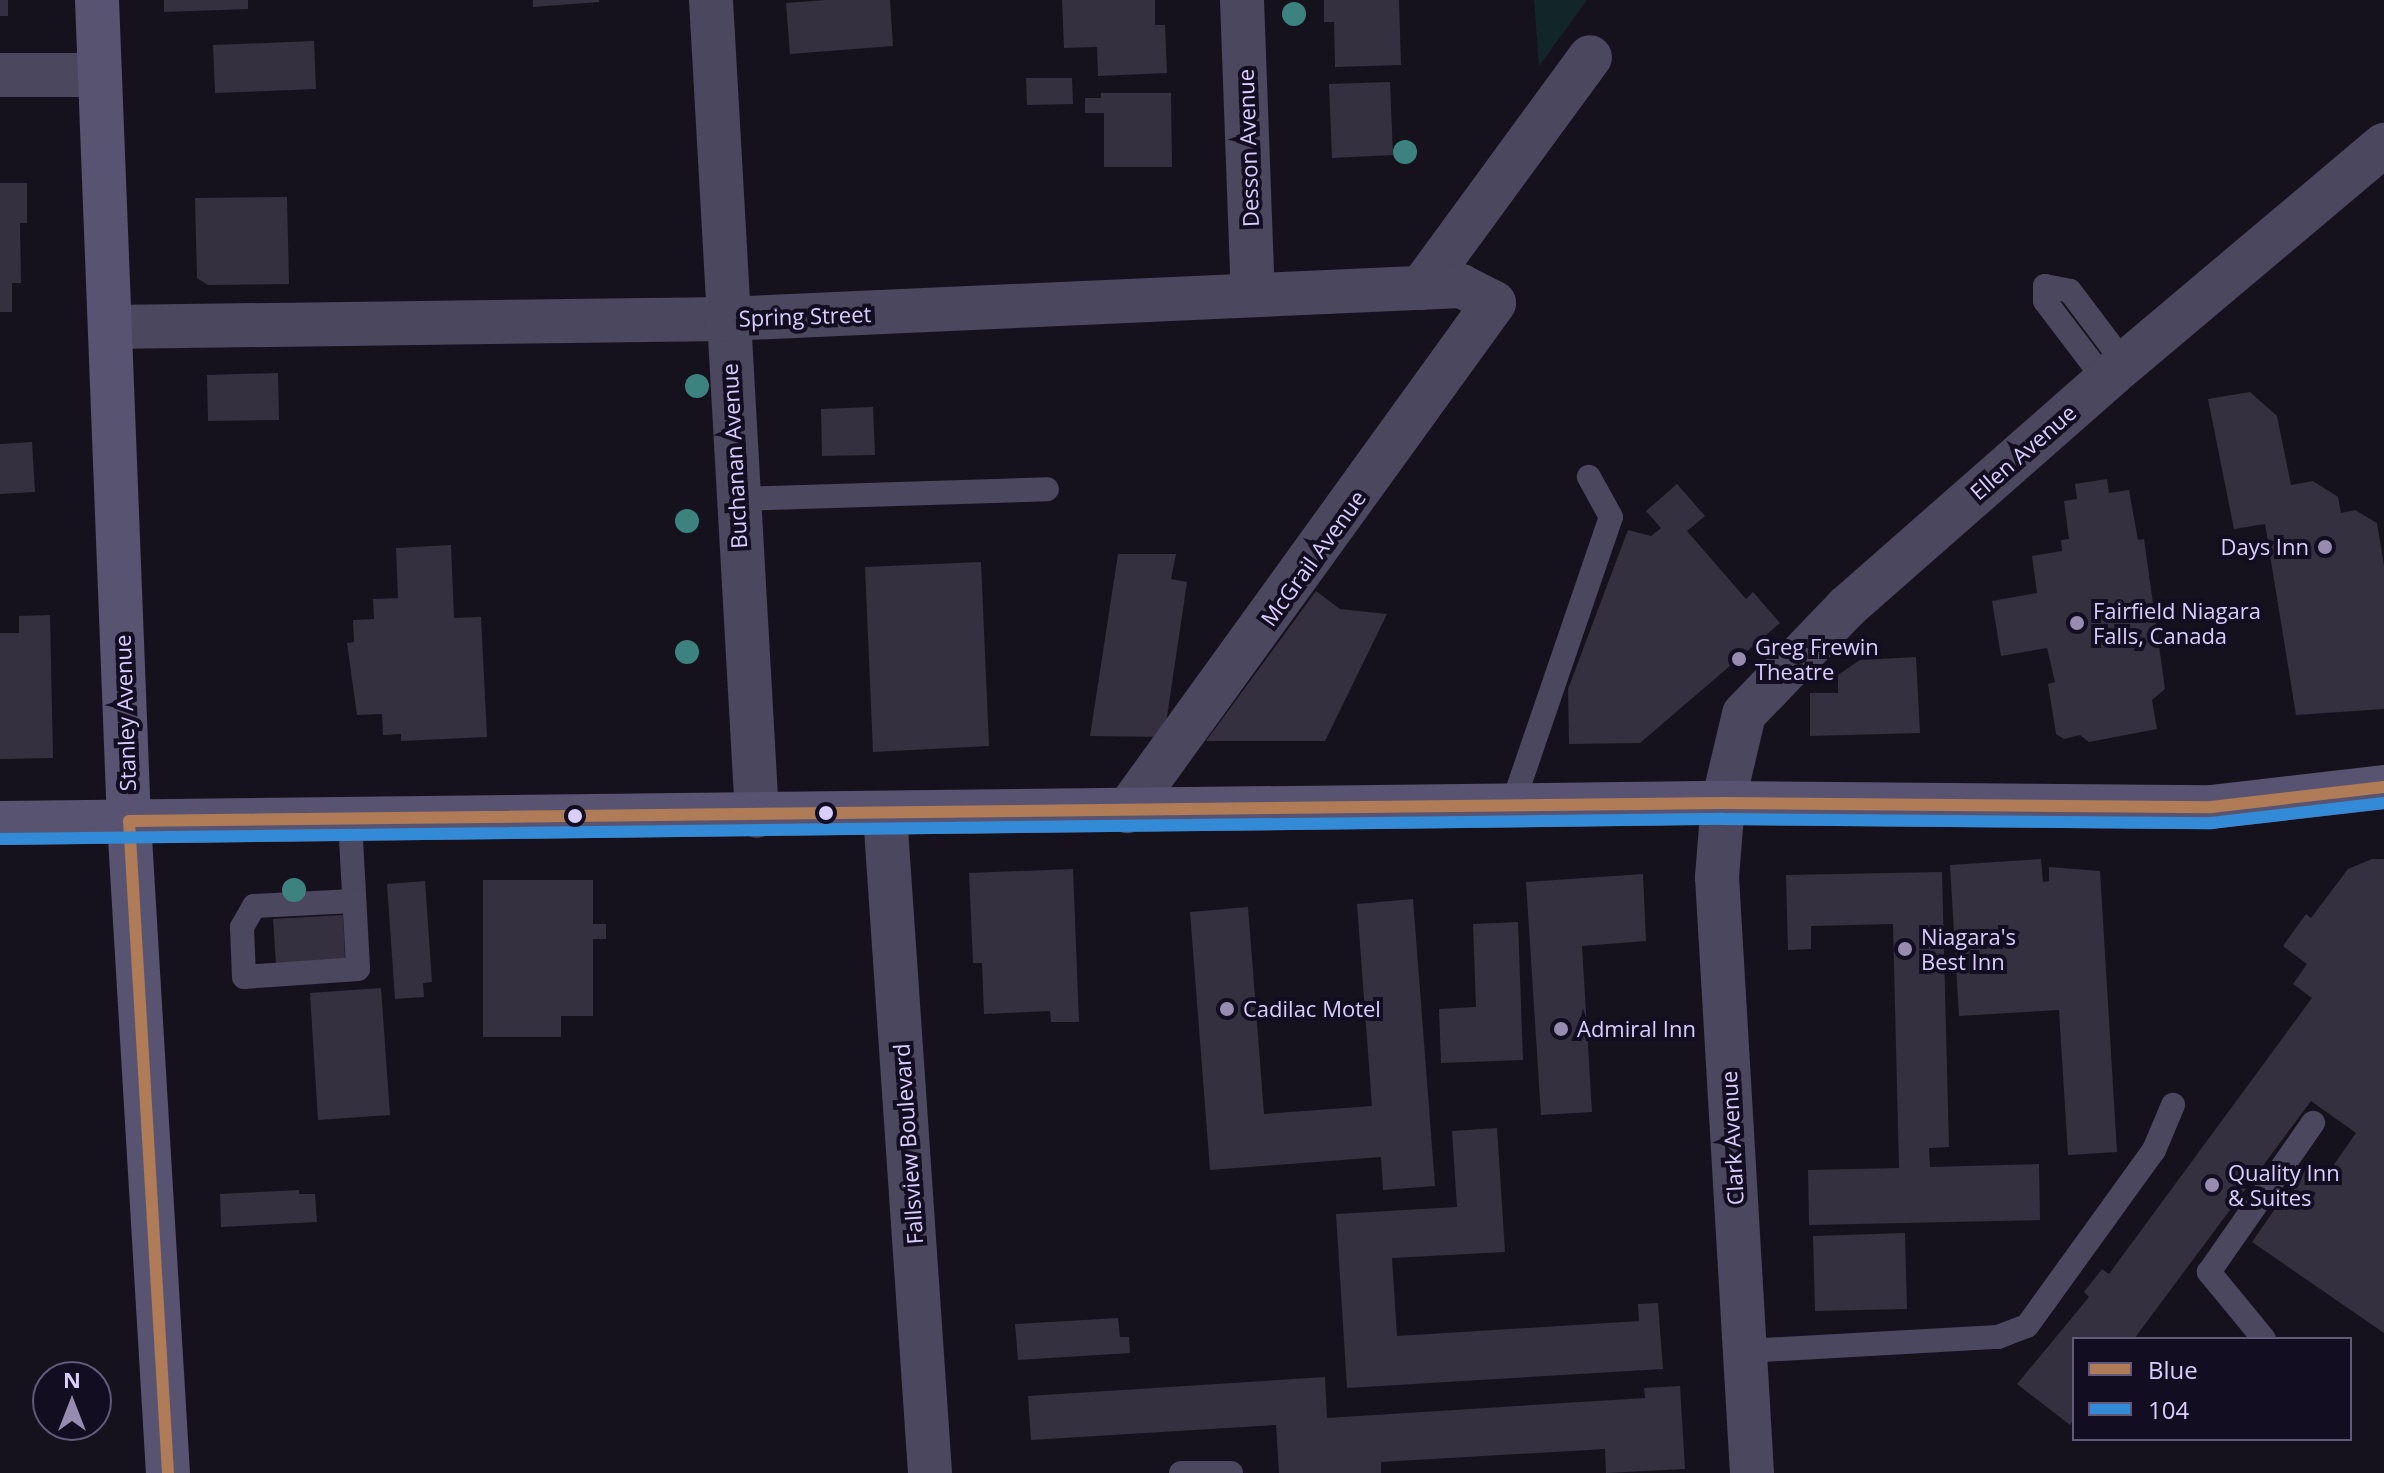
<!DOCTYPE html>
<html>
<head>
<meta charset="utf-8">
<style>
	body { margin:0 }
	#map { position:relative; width:2384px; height:1473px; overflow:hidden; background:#15121d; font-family:"Open Sans",sans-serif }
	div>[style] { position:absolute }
	.green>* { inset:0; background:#122629 }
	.building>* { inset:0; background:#34303f }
	.lane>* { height:24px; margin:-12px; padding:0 12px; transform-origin:12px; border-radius:12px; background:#4b475e }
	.street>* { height:44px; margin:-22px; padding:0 22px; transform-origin:22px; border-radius:22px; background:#4b475e }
	.secondary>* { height:44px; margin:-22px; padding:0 22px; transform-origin:22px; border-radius:22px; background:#585371 }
	.bus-1>* { height:12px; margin:-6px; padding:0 6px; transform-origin:6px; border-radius:6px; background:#b07c57 }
	.bus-2>* { height:12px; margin:-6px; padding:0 6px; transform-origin:6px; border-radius:6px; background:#338bd7 }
	.trees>* { width:24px; height:24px; margin:-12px; border-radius:50%; background:#3c827e }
	.dots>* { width:22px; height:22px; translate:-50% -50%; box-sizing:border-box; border:4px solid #130d21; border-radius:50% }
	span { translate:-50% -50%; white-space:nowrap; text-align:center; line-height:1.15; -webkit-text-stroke:8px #130d21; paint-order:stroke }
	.street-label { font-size:22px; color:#dacefe }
	.poi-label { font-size:22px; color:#dacefe }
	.right { translate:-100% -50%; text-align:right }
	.left { translate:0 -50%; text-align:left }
	.legend { position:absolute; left:2072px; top:1337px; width:280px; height:104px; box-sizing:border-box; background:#130d21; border:2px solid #635a79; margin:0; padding:10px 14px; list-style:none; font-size:24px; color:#dacefe }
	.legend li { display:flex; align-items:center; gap:16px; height:40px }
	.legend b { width:40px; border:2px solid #635a79 }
	.north { position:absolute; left:32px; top:1361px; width:80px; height:80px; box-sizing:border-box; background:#130d21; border:2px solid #635a79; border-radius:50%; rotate:0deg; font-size:22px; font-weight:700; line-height:32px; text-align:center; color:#dacefe }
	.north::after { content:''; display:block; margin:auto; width:28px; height:36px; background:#958caf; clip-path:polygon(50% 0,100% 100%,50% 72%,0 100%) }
</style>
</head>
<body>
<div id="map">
	<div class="green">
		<i style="clip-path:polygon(1534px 0,1587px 0,1539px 66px)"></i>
	</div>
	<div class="building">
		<i style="clip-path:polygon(0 0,8px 0,8px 16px,0 16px)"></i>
		<i style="clip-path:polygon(164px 0,248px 0,248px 9px,164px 12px)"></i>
		<i style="clip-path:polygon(533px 0,599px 0,599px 2px,533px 7px)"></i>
		<i style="clip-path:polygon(826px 0,890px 0,893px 46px,790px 54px,786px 3px)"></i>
		<i style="clip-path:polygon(1062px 0,1155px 0,1155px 25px,1165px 25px,1167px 73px,1098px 76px,1097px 47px,1064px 48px)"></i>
		<i style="clip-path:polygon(1324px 0,1399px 0,1401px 65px,1335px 67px,1334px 22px,1324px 22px)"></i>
		<i style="clip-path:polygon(314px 41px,316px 89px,215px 93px,213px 45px)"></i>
		<i style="clip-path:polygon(1026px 78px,1072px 78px,1073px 104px,1027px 105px)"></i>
		<i style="clip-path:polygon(1390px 82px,1393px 155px,1332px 158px,1329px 84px)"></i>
		<i style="clip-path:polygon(1101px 93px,1171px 93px,1172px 167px,1104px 167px,1104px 113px,1085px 113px,1085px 98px,1101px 98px)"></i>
		<i style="clip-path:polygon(0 183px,27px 183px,27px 223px,20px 223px,21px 283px,12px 283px,12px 312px,0 312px)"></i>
		<i style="clip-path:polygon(287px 197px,289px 284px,208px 285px,197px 278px,195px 198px)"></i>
		<i style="clip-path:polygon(278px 373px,279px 420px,208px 421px,207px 375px)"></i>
		<i style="clip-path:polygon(2250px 392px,2277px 416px,2291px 485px,2313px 481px,2338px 497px,2341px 513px,2355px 510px,2377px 523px,2384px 566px,2384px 709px,2296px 715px,2265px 524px,2234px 529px,2208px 399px)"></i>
		<i style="clip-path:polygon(873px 407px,875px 455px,822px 456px,821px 409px)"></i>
		<i style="clip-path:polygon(32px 442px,35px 492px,0 494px,0 444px)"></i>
		<i style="clip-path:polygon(2107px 479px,2109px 493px,2129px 490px,2138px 540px,2144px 539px,2165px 689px,2152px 700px,2157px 729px,2089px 742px,2080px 735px,2064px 739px,2056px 734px,2048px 684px,2055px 682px,2047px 648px,2001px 656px,1992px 601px,2037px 593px,2032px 556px,2062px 551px,2061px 540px,2069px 539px,2064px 501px,2077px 499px,2075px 484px)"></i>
		<i style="clip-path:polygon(1677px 484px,1705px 516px,1687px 531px,1746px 599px,1753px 592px,1780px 623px,1640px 743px,1569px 744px,1568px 689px,1628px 530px,1651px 536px,1661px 528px,1646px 511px)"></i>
		<i style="clip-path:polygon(451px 545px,454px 618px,481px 617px,487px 737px,401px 741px,401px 734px,383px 735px,382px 714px,357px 715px,347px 643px,354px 642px,353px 620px,374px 619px,373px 599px,398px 598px,396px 548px)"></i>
		<i style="clip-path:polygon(1118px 554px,1176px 554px,1171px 579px,1187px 582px,1164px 737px,1090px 736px)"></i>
		<i style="clip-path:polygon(981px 562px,989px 746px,873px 752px,865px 567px)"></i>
		<i style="clip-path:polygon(1316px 591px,1340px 609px,1387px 614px,1325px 741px,1206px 741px)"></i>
		<i style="clip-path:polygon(50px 615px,53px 758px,0 759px,0 633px,19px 633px,19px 616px)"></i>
		<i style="clip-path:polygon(1916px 657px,1920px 733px,1810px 736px,1810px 693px,1838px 693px,1838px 675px,1860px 660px)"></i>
		<i style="clip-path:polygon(2041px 859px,2043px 882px,2049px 881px,2049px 867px,2100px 871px,2117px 1152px,2068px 1155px,2059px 1010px,1959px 1016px,1950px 865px)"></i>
		<i style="clip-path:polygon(2372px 859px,2384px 859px,2384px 1333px,2252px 1242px,2307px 1163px,2326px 1176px,2356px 1133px,2311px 1101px,2134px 1339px,2074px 1339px,2074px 1419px,2070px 1425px,2017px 1384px,2089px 1297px,2084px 1292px,2102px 1269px,2109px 1274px,2312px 998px,2293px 984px,2307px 964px,2283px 946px,2306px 914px,2311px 918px,2348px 869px)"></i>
		<i style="clip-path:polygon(1073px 869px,1079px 1022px,1051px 1022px,1050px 1011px,984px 1014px,982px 963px,973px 963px,969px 873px)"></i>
		<i style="clip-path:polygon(1942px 872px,1949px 1147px,1929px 1148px,1930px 1167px,2039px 1164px,2040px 1220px,1809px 1225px,1808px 1170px,1899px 1168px,1893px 924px,1811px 926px,1811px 949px,1788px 950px,1786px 875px)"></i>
		<i style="clip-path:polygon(1643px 874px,1646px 941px,1582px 946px,1592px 1112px,1541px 1115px,1526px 882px)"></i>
		<i style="clip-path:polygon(483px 880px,593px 880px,593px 924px,606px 924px,606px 939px,593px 939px,593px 1016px,561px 1016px,561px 1037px,483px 1037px)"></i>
		<i style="clip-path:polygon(425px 881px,432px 982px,423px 983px,424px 997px,395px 999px,387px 884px)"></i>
		<i style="clip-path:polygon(1413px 899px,1435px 1186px,1383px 1190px,1381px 1157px,1210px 1170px,1190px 912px,1248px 907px,1264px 1114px,1372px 1106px,1357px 904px)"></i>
		<i style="clip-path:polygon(343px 915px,345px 959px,276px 963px,273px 919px)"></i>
		<i style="clip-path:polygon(1518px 922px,1523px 1060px,1441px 1063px,1439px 1009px,1476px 1007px,1473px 924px)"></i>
		<i style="clip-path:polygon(381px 988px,390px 1115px,318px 1120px,310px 993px)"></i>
		<i style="clip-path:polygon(1497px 1128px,1505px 1252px,1392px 1258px,1397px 1336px,1639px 1321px,1638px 1304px,1658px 1303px,1663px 1369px,1347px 1388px,1336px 1214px,1457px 1207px,1452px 1131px)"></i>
		<i style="clip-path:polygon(299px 1190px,299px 1194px,315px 1194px,317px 1222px,221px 1227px,220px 1194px)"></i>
		<i style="clip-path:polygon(1905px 1233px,1907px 1309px,1815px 1311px,1813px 1236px)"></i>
		<i style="clip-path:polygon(1118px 1318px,1120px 1337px,1129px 1337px,1130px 1353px,1018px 1360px,1015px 1324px)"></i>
		<i style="clip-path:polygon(1325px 1377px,1327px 1418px,1645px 1398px,1644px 1388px,1680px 1386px,1685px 1469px,1606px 1473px,1605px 1449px,1381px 1462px,1381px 1473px,1279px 1473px,1276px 1425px,1031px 1440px,1028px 1396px)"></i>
	</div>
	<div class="lane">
		<i style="left:2105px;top:380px;width:99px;rotate:-127.2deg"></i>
		<i style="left:2045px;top:301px;width:15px;rotate:-90deg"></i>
		<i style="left:2045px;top:286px;width:25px;rotate:11deg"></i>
		<i style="left:2070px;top:291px;width:91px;rotate:53deg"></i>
		<i style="left:737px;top:499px;width:310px;rotate:-1.8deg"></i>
		<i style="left:1512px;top:806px;width:305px;rotate:-71.1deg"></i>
		<i style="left:1611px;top:517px;width:46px;rotate:-118.8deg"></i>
		<i style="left:350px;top:820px;width:149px;rotate:86.9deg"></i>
		<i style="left:358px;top:969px;width:114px;rotate:176deg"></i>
		<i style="left:244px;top:977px;width:50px;rotate:-92.3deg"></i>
		<i style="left:242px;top:927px;width:24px;rotate:-60deg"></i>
		<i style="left:254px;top:906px;width:100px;rotate:-2.9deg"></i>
		<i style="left:2264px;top:1339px;width:87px;rotate:-129.4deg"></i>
		<i style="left:2209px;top:1272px;width:182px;rotate:-55.1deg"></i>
		<i style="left:1745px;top:1351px;width:253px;rotate:-3.2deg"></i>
		<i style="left:1998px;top:1337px;width:31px;rotate:-21deg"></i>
		<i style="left:2027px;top:1326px;width:217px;rotate:-54.2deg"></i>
		<i style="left:2154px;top:1150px;width:49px;rotate:-67.1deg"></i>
		<i style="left:1181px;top:1473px;width:50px"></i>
	</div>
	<div class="street">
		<i style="left:711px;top:0;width:817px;rotate:86.77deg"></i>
		<i style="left:1242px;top:0;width:295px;rotate:87.9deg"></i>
		<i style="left:0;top:75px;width:100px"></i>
		<i style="left:1421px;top:288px;width:286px;rotate:-53.8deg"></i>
		<i style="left:110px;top:327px;width:616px;rotate:-0.74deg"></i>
		<i style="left:726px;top:319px;width:736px;rotate:-2.57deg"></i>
		<i style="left:1461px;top:286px;width:37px;rotate:27deg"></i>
		<i style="left:1494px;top:303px;width:627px;rotate:125.85deg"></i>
		<i style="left:885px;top:814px;width:661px;rotate:86.09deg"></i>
		<i style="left:1752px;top:1473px;width:597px;rotate:-93.36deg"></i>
		<i style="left:1717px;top:877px;width:74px;rotate:-85.4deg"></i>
		<i style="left:1723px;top:803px;width:91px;rotate:-76.7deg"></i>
		<i style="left:1744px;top:714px;width:149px;rotate:-46.1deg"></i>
		<i style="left:1847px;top:607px;width:353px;rotate:-41.3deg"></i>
		<i style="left:2112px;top:374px;width:356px;rotate:-40.1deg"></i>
	</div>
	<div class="secondary">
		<i style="left:97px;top:0;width:822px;rotate:87.77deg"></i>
		<i style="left:129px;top:821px;width:653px;rotate:86.58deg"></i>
		<i style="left:0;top:823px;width:1723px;rotate:-0.67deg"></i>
		<i style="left:1723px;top:803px;width:488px;rotate:0.5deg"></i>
		<i style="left:2211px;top:807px;width:174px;rotate:-6.6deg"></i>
	</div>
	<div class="bus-1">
		<i style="left:168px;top:1473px;width:653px;rotate:-93.42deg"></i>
		<i style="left:129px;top:821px;width:1594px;rotate:-0.65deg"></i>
		<i style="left:1723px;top:803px;width:488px;rotate:0.5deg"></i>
		<i style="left:2211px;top:807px;width:174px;rotate:-6.6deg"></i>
	</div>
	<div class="bus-2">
		<i style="left:0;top:839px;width:1723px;rotate:-0.67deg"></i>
		<i style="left:1723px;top:819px;width:488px;rotate:0.5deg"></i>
		<i style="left:2211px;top:823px;width:174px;rotate:-6.6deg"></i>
	</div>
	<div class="trees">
		<i style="left:1294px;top:14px"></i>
		<i style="left:1405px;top:152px"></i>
		<i style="left:697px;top:386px"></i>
		<i style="left:687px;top:521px"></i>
		<i style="left:687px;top:652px"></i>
		<i style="left:294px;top:890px"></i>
	</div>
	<div class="dots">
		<i style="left:2325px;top:547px;background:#958caf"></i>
		<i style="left:2077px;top:623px;background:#958caf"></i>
		<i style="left:1739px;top:659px;background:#958caf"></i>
		<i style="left:826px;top:813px;background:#dacefe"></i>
		<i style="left:575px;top:816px;background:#dacefe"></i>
		<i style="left:1905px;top:949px;background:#958caf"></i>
		<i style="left:1227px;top:1009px;background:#958caf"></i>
		<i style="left:1561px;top:1029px;background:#958caf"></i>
		<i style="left:2212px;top:1185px;background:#958caf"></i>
	</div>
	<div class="street-label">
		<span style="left:1248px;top:148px;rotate:-92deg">Desson Avenue</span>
		<span style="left:805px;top:316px;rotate:-2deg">Spring Street</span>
		<span style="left:2023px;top:452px;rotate:-41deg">Ellen Avenue</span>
		<span style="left:734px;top:456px;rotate:-93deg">Buchanan Avenue</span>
		<span style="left:1313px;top:558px;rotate:-54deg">McGrail Avenue</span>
		<span style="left:125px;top:713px;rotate:-92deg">Stanley Avenue</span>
		<span style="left:1732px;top:1138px;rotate:-93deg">Clark Avenue</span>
		<span style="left:908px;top:1144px;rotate:-94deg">Fallsview Boulevard</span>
	</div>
	<div class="poi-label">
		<span class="right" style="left:2309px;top:547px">Days Inn</span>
		<span class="left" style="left:2093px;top:623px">Fairfield Niagara<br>Falls, Canada</span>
		<span class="left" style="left:1755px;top:659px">Greg Frewin<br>Theatre</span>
		<span class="left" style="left:1921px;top:949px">Niagara's<br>Best Inn</span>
		<span class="left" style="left:1243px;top:1009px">Cadilac Motel</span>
		<span class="left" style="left:1577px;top:1029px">Admiral Inn</span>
		<span class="left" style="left:2228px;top:1185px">Quality Inn<br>&amp; Suites</span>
	</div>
	<ul class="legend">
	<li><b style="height:10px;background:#b07c57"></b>Blue</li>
	<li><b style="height:10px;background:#338bd7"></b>104</li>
	</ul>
	<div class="north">N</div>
</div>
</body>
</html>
